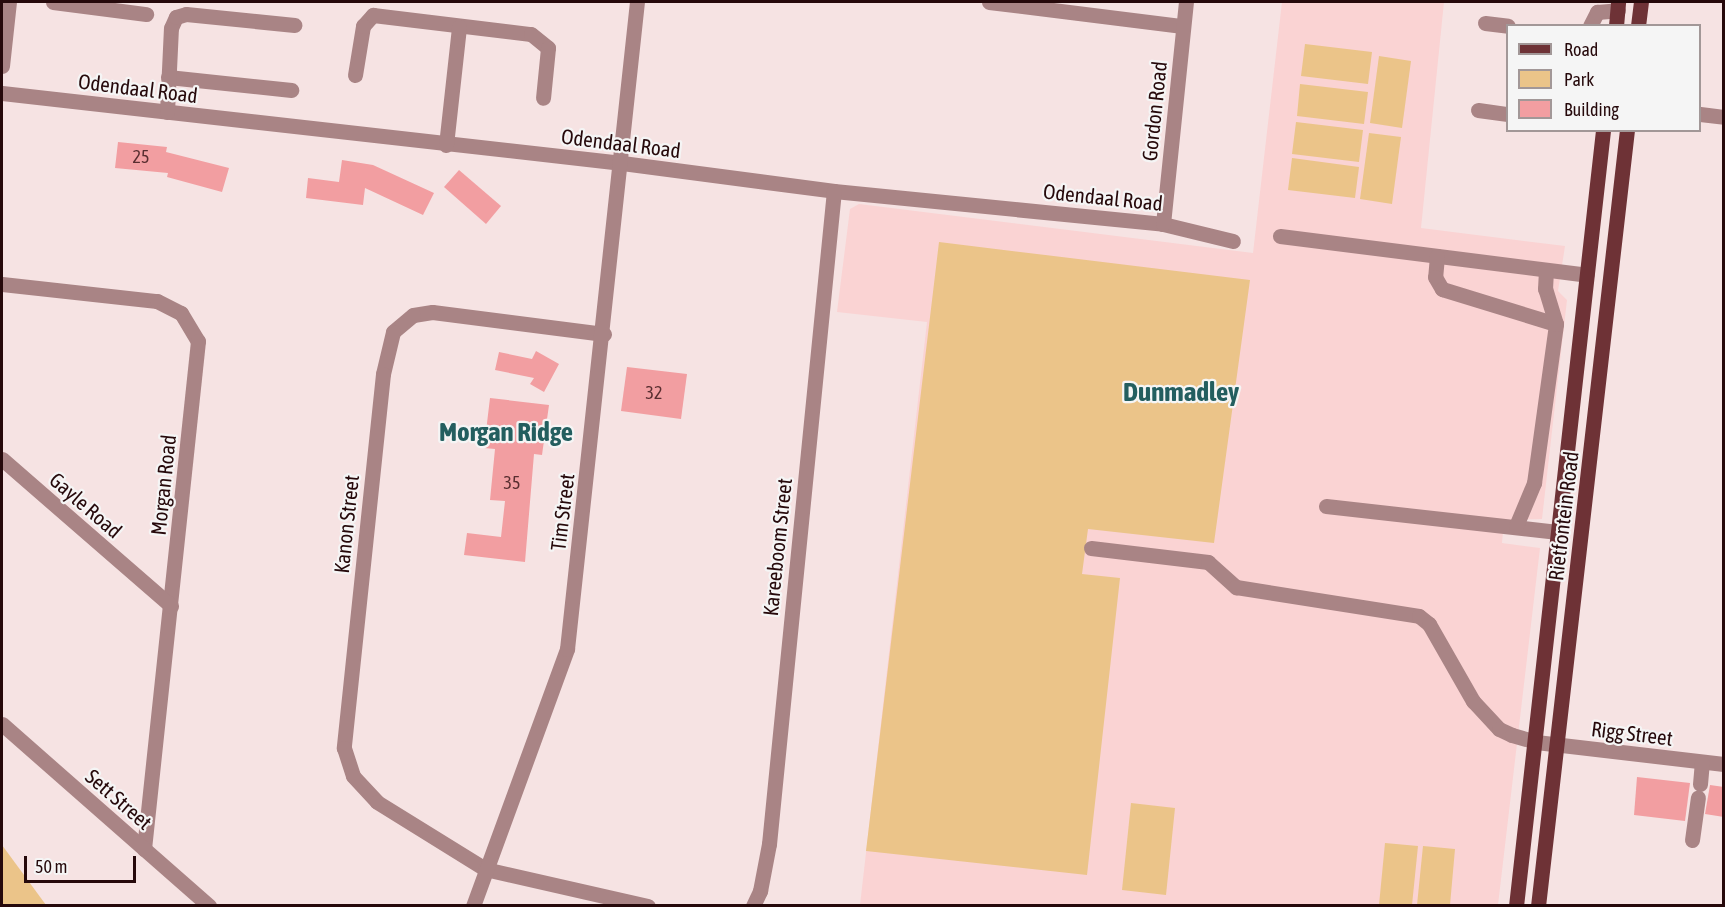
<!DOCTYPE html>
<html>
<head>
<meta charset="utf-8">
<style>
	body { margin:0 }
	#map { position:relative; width:1725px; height:907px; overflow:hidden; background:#f6e3e3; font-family:"Asap Condensed",sans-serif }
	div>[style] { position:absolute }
	.built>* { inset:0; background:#fad3d3 }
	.green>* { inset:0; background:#ebc489 }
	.building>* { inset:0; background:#f29ea1 }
	.minor>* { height:15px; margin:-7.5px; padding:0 7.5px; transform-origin:7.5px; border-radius:7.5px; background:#a98485 }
	.major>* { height:15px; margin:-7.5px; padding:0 7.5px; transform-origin:7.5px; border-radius:7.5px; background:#6e3236 }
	span { translate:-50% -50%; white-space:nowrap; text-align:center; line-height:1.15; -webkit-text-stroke:4.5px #f5f5f5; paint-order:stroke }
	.number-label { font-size:18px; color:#592e30 }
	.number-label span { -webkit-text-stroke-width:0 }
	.street-label { font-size:21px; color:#26090b }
	.district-label { font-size:27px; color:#235e5f; font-weight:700 }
	.frame { position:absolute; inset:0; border:3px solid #26090b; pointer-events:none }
	.legend { position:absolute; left:1506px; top:24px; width:195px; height:108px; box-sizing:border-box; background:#f5f5f5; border:2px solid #a29797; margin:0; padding:8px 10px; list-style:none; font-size:18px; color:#26090b }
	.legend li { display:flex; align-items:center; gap:12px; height:30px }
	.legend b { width:30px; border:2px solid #a29797 }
	.scale { position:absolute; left:24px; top:856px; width:112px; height:27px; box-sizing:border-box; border:3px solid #26090b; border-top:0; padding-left:8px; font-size:18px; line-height:21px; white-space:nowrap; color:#26090b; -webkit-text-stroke:4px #f5f5f5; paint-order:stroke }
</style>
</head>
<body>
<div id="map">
	<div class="built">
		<i style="clip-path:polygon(1282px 2px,1444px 2px,1421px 228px,1565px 246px,1558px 291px,1567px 300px,1542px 519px,1504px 520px,1502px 543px,1540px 548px,1498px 905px,860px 905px,927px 322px,837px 312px,850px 209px,859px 204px,1253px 253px)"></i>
	</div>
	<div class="green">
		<i style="clip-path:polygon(1305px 44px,1372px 52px,1368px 84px,1301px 76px)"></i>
		<i style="clip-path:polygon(1379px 56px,1411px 61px,1402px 128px,1370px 123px)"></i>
		<i style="clip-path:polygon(1300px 84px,1368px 92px,1364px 124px,1297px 116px)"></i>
		<i style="clip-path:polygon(1296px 122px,1363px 130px,1359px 162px,1292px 154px)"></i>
		<i style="clip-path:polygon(1369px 133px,1401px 137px,1392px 204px,1360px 199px)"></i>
		<i style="clip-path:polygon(1292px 158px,1359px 167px,1355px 198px,1288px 190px)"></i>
		<i style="clip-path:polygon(939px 242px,1250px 280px,1214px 543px,1088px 529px,1082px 574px,1120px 578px,1087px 875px,866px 851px)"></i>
		<i style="clip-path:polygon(1131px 803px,1175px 808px,1166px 895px,1122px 890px)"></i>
		<i style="clip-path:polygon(1385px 843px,1418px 846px,1412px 905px,1379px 905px)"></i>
		<i style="clip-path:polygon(2px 845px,46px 905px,2px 905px)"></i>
		<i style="clip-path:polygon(1423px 846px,1455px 849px,1450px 905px,1417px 905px)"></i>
	</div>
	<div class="building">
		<i style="clip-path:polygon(118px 142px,167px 147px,166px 152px,229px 168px,222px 192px,167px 177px,168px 173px,115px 168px)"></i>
		<i style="clip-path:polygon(342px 160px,373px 165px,434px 193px,423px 215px,365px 188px,363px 205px,306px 198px,308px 178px,339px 182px)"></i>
		<i style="clip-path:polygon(459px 170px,501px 206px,486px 224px,444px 187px)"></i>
		<i style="clip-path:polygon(536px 351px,559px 364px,544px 392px,530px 384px,534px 378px,495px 370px,499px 352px,532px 359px)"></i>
		<i style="clip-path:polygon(627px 367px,687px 374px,681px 419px,621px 411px)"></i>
		<i style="clip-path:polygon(490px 398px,549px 405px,542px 455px,534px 454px,525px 562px,464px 555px,467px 533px,501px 537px,505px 501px,490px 500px,495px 449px,484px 448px)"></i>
		<i style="clip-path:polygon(1637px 777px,1690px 783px,1685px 821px,1634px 815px)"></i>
		<i style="clip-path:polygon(1710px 785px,1724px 787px,1724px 817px,1705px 814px)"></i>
	</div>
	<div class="minor">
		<i style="left:53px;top:2px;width:94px;rotate:7.4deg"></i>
		<i style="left:989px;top:2px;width:195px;rotate:7.1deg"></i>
		<i style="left:1485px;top:23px;width:23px;rotate:7deg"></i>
		<i style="left:1590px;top:26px;width:16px;rotate:-63deg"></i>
		<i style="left:1597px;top:12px;width:21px;rotate:-5deg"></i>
		<i style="left:2px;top:66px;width:64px;rotate:-83.8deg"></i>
		<i style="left:355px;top:75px;width:50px;rotate:-80.7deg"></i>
		<i style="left:363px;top:26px;width:15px;rotate:-48deg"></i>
		<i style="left:373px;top:15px;width:159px;rotate:6.9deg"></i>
		<i style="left:531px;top:34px;width:22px;rotate:39deg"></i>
		<i style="left:548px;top:48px;width:50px;rotate:95.7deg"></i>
		<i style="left:168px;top:77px;width:124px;rotate:6deg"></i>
		<i style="left:2px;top:93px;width:624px;rotate:6.44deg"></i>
		<i style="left:622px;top:163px;width:214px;rotate:7.5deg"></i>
		<i style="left:834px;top:191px;width:331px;rotate:5.7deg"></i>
		<i style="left:1163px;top:224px;width:72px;rotate:13.7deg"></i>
		<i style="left:1478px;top:110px;width:30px;rotate:8deg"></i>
		<i style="left:167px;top:112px;width:84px;rotate:-87.3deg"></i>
		<i style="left:171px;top:28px;width:12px;rotate:-66deg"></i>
		<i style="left:176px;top:17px;width:10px;rotate:-17deg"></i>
		<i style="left:186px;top:14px;width:109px;rotate:5.8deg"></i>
		<i style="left:1700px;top:114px;width:24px;rotate:7deg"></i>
		<i style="left:446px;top:145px;width:119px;rotate:-83.7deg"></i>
		<i style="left:1163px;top:224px;width:223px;rotate:-84.1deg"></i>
		<i style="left:1280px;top:236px;width:309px;rotate:7.2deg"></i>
		<i style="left:1437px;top:256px;width:21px;rotate:95deg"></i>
		<i style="left:1435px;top:277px;width:14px;rotate:60deg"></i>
		<i style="left:1442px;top:289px;width:119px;rotate:17.1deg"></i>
		<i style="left:2px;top:284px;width:156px;rotate:6.3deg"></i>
		<i style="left:157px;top:301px;width:27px;rotate:27deg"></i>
		<i style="left:181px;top:313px;width:33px;rotate:59deg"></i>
		<i style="left:198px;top:341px;width:511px;rotate:96.07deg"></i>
		<i style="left:604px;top:334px;width:173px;rotate:-172.7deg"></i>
		<i style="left:432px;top:312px;width:19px;rotate:171deg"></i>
		<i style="left:413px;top:315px;width:26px;rotate:140deg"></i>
		<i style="left:393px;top:332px;width:43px;rotate:103.4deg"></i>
		<i style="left:383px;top:374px;width:376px;rotate:96deg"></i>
		<i style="left:344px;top:748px;width:29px;rotate:72deg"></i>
		<i style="left:353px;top:776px;width:35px;rotate:47deg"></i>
		<i style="left:377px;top:802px;width:127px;rotate:31.8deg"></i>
		<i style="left:485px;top:869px;width:167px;rotate:12.8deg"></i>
		<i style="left:2px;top:459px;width:224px;rotate:41deg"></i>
		<i style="left:1326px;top:506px;width:233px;rotate:6.4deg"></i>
		<i style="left:1516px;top:526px;width:47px;rotate:-67.3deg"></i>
		<i style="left:1534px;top:483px;width:161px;rotate:-82.1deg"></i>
		<i style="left:1556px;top:324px;width:37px;rotate:-107deg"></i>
		<i style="left:1545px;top:289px;width:19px;rotate:-87deg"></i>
		<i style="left:1091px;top:548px;width:118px;rotate:6.8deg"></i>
		<i style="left:1208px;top:562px;width:38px;rotate:42deg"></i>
		<i style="left:1236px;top:587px;width:185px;rotate:9deg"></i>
		<i style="left:1419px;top:616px;width:13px;rotate:39deg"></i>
		<i style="left:1429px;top:624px;width:89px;rotate:60.3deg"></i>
		<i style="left:1473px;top:701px;width:38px;rotate:47deg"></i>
		<i style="left:1499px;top:729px;width:14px;rotate:25deg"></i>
		<i style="left:1512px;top:735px;width:25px;rotate:16deg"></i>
		<i style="left:1536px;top:742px;width:189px;rotate:6.7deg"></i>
		<i style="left:2px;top:724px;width:276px;rotate:41.3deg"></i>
		<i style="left:1700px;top:784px;width:21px;rotate:-85deg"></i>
		<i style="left:1692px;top:840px;width:43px;rotate:-82.1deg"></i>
		<i style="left:473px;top:906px;width:274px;rotate:-69.9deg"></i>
		<i style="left:567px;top:649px;width:651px;rotate:-83.83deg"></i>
		<i style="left:753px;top:906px;width:17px;rotate:-65deg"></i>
		<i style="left:760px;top:891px;width:48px;rotate:-79.2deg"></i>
		<i style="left:769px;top:844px;width:656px;rotate:-84.32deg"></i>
	</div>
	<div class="major">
		<i style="left:1616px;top:26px;width:24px;rotate:-85deg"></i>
		<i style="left:1638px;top:26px;width:24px;rotate:-83deg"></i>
		<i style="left:1516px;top:906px;width:781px;rotate:-83.6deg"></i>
		<i style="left:1538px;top:906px;width:781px;rotate:-83.46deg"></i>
	</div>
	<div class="number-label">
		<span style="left:141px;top:157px">25</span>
		<span style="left:654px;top:393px">32</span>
		<span style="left:512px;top:483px">35</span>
	</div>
	<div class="street-label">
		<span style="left:138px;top:88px;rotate:7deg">Odendaal Road</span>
		<span style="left:1154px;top:111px;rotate:-84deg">Gordon Road</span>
		<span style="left:621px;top:143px;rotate:7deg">Odendaal Road</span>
		<span style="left:1103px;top:197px;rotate:6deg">Odendaal Road</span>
		<span style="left:163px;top:485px;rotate:-84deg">Morgan Road</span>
		<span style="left:86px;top:505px;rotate:41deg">Gayle Road</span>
		<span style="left:562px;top:512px;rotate:-83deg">Tim Street</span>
		<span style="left:1563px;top:516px;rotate:-83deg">Rietfontein Road</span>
		<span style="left:346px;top:524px;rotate:-84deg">Kanon Street</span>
		<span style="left:777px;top:547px;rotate:-84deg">Kareeboom Street</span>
		<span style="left:1632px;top:733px;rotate:7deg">Rigg Street</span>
		<span style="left:119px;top:799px;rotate:41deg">Sett Street</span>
	</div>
	<div class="district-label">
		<span style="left:1181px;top:392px">Dunmadley</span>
		<span style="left:506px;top:432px">Morgan Ridge</span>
	</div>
	<div class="frame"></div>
	<ul class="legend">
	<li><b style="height:8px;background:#6e3236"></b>Road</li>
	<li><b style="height:16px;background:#ebc489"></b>Park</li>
	<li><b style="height:16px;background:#f29ea1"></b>Building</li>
	</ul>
	<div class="scale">50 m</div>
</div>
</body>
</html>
